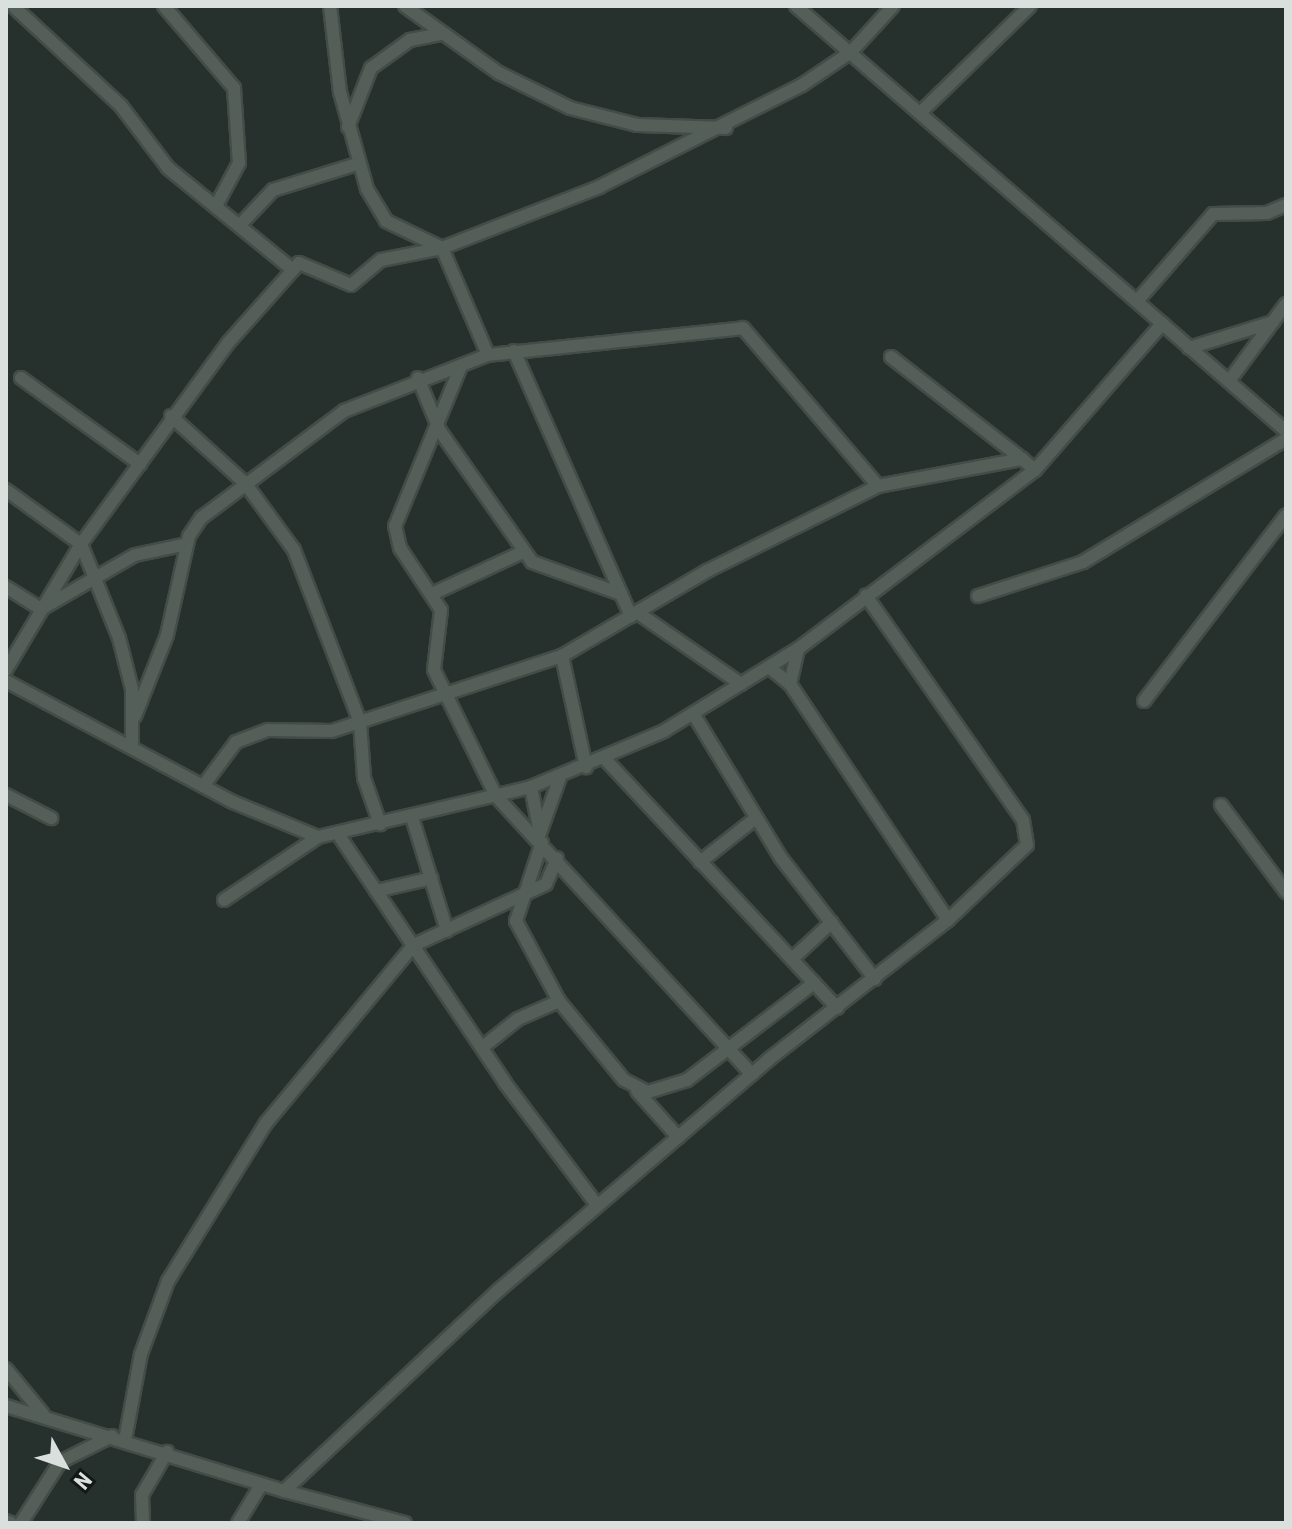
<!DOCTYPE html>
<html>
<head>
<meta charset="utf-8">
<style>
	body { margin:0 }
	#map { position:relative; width:1292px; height:1529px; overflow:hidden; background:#26302c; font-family:"Roboto Condensed",sans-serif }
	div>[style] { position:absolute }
	.roads { filter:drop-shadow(2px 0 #444c48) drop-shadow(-2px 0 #444c48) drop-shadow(0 2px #444c48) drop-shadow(0 -2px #444c48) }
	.minor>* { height:12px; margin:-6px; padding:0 6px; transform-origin:6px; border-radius:6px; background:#545f59 }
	span { translate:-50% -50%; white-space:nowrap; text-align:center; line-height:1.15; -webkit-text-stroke:7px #131715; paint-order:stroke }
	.frame { position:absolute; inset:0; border:8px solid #dae0dd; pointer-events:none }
	.north { position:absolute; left:24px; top:1425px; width:80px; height:80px; -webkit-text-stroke:6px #131715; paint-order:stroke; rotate:130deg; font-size:22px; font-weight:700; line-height:32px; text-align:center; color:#dae0dd }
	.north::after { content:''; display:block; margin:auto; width:28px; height:36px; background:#dae0dd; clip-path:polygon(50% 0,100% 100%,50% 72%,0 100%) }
</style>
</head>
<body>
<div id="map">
	<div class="roads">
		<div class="minor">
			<i style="left:13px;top:6px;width:147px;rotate:42.8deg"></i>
			<i style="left:121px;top:106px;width:78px;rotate:52.8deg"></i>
			<i style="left:168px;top:168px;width:161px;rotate:39.2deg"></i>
			<i style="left:164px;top:6px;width:108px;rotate:49.5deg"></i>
			<i style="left:234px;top:88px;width:75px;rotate:86.2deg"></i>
			<i style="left:239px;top:163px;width:47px;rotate:118.2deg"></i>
			<i style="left:330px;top:6px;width:87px;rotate:83.4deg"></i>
			<i style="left:340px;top:92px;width:101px;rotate:74.4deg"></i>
			<i style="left:367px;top:189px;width:37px;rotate:59deg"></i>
			<i style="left:386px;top:221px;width:62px;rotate:25.7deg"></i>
			<i style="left:442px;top:248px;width:116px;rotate:66.7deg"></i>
			<i style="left:405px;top:6px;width:115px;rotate:35.5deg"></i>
			<i style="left:499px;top:73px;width:79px;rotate:26.2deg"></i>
			<i style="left:570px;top:108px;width:69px;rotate:14.2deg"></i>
			<i style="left:637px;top:125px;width:89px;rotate:1.9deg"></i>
			<i style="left:796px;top:6px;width:649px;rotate:40.94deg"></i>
			<i style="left:921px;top:112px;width:152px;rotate:-44.2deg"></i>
			<i style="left:348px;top:127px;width:63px;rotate:-68.7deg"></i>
			<i style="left:371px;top:68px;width:48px;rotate:-35.7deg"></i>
			<i style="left:410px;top:40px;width:32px;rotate:-11deg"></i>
			<i style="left:240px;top:225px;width:48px;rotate:-46.7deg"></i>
			<i style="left:273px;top:190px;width:88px;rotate:-17.2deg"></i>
			<i style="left:1138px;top:300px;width:114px;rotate:-48.9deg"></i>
			<i style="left:1213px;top:214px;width:54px;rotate:-1.1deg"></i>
			<i style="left:1267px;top:213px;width:21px;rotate:-23deg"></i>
			<i style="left:1189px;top:348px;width:88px;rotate:-17.2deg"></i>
			<i style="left:514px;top:351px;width:290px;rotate:66.2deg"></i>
			<i style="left:891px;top:357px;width:166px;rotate:37.9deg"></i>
			<i style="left:461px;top:366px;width:173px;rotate:112.4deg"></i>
			<i style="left:395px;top:526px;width:23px;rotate:77deg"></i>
			<i style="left:400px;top:548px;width:74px;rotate:56.5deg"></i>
			<i style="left:441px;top:610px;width:60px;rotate:96.7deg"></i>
			<i style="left:434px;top:670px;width:140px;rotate:63.8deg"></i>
			<i style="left:496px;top:796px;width:378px;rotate:47.4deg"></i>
			<i style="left:21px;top:378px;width:147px;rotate:35.9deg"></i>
			<i style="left:418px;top:378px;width:57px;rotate:67.5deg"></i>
			<i style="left:440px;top:431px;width:160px;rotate:54.9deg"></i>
			<i style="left:532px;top:562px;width:95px;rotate:19.8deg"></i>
			<i style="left:1229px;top:381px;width:96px;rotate:-53.5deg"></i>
			<i style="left:171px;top:416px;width:100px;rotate:42.2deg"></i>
			<i style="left:245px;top:483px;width:83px;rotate:53.8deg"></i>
			<i style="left:294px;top:550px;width:184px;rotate:69deg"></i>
			<i style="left:360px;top:722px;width:56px;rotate:85.9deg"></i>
			<i style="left:364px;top:778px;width:49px;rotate:70.8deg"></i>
			<i style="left:6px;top:490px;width:92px;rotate:35.8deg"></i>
			<i style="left:81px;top:544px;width:147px;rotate:120.8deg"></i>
			<i style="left:6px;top:587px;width:41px;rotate:32.2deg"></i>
			<i style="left:41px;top:609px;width:108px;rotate:-29.9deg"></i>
			<i style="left:135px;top:555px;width:53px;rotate:-11.9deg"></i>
			<i style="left:432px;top:594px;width:100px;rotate:-24.8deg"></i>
			<i style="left:978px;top:596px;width:110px;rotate:-17.9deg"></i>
			<i style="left:1083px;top:562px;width:237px;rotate:-31.2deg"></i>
			<i style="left:638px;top:613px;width:125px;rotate:34.6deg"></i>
			<i style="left:562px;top:656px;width:114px;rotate:77.8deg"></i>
			<i style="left:769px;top:667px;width:27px;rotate:39deg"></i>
			<i style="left:790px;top:684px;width:284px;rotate:56.2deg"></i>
			<i style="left:6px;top:681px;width:257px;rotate:28.1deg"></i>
			<i style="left:233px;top:802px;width:92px;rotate:22.4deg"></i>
			<i style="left:318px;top:837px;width:219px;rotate:-13.2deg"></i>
			<i style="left:531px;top:787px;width:144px;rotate:-22.8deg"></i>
			<i style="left:664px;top:731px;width:157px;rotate:-31.5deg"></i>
			<i style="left:798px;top:649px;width:297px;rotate:-37.1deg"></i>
			<i style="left:1035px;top:470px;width:194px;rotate:-49deg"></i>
			<i style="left:790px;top:684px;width:36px;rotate:-77deg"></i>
			<i style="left:1144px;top:701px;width:234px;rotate:-52.6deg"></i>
			<i style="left:694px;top:715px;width:167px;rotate:58.7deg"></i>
			<i style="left:781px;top:858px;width:153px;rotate:52.2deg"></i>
			<i style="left:135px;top:716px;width:87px;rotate:-68.4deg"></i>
			<i style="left:167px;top:635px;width:101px;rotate:-77.5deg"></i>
			<i style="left:189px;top:536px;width:22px;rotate:-56deg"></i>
			<i style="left:201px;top:518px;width:179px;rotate:-36.8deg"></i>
			<i style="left:344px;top:411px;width:155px;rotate:-21.3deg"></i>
			<i style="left:488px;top:355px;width:256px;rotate:-6deg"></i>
			<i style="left:743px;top:328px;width:208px;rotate:49.5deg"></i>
			<i style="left:132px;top:746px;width:57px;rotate:-90deg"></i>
			<i style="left:132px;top:689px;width:53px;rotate:-104.3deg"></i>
			<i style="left:119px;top:638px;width:101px;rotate:-112deg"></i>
			<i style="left:81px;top:544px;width:249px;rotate:-53.8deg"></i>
			<i style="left:228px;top:343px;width:107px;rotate:-48.4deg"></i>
			<i style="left:299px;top:263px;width:56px;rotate:22.9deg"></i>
			<i style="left:351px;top:285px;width:39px;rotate:-40deg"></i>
			<i style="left:381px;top:260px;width:62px;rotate:-11.1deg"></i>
			<i style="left:442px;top:248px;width:168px;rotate:-21.2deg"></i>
			<i style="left:599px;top:187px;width:227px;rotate:-26.7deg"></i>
			<i style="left:802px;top:85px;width:59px;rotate:-34deg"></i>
			<i style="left:851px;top:52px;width:62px;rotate:-47.6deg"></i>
			<i style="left:606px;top:760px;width:339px;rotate:47deg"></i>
			<i style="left:203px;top:786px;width:55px;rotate:-53.1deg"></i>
			<i style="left:236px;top:742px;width:34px;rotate:-21deg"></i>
			<i style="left:268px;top:730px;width:64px;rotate:0.9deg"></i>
			<i style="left:332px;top:731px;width:242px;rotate:-18.1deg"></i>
			<i style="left:562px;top:656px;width:168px;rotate:-30.4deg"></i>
			<i style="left:707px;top:571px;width:191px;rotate:-26.4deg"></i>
			<i style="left:878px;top:486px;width:147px;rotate:-10.6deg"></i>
			<i style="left:1022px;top:459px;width:17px;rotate:40deg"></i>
			<i style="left:531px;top:787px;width:47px;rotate:78.9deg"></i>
			<i style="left:6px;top:795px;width:51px;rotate:27.1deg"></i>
			<i style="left:1221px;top:805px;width:109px;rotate:53.2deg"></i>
			<i style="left:412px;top:817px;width:119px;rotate:72.9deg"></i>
			<i style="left:540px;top:833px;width:59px;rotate:-70.3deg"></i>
			<i style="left:340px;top:837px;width:296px;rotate:56.1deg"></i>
			<i style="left:505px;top:1083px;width:153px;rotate:53deg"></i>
			<i style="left:700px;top:862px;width:71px;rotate:-38.2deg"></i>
			<i style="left:376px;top:891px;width:57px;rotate:-13.1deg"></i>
			<i style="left:224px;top:900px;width:113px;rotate:-33.8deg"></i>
			<i style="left:792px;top:959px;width:54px;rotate:-42.8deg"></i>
			<i style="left:559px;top:1001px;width:102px;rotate:50.6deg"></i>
			<i style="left:624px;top:1080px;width:27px;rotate:27deg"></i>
			<i style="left:648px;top:1092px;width:41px;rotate:-17.1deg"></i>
			<i style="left:687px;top:1080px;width:160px;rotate:-37.4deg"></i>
			<i style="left:484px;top:1046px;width:43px;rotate:-38.5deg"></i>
			<i style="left:518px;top:1019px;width:45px;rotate:-23.7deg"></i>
			<i style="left:559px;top:1001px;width:91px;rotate:-118.3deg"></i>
			<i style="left:516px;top:921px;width:83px;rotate:-71.8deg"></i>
			<i style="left:637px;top:1091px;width:62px;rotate:48.3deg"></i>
			<i style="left:6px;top:1369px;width:58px;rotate:50.6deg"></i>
			<i style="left:6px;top:1406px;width:291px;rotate:17deg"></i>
			<i style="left:125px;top:1440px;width:87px;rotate:-79.5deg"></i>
			<i style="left:141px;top:1354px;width:78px;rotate:-69.7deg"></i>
			<i style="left:168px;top:1281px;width:186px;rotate:-58.2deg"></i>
			<i style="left:266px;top:1123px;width:231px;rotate:-50.3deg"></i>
			<i style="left:414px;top:945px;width:145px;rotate:-24.8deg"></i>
			<i style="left:546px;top:884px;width:28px;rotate:-67deg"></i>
			<i style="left:6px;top:1521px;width:5px;rotate:22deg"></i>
			<i style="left:21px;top:1523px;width:72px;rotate:-57.4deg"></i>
			<i style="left:60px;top:1462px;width:58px;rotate:-26.6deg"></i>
			<i style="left:143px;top:1523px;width:28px;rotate:-92deg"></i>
			<i style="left:142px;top:1495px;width:50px;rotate:-59.8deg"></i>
			<i style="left:238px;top:1523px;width:44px;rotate:-58.8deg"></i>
			<i style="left:405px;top:1523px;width:125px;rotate:-165.2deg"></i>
			<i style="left:284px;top:1491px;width:294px;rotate:-43.1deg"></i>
			<i style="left:499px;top:1290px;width:354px;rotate:-40.5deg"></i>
			<i style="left:768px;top:1060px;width:228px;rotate:-37.9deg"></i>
			<i style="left:948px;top:920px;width:109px;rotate:-43.5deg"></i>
			<i style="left:1027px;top:845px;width:25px;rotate:-99deg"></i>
			<i style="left:1023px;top:820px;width:274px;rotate:-125deg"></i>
		</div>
	</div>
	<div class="frame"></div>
	<div class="north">N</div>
</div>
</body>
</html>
